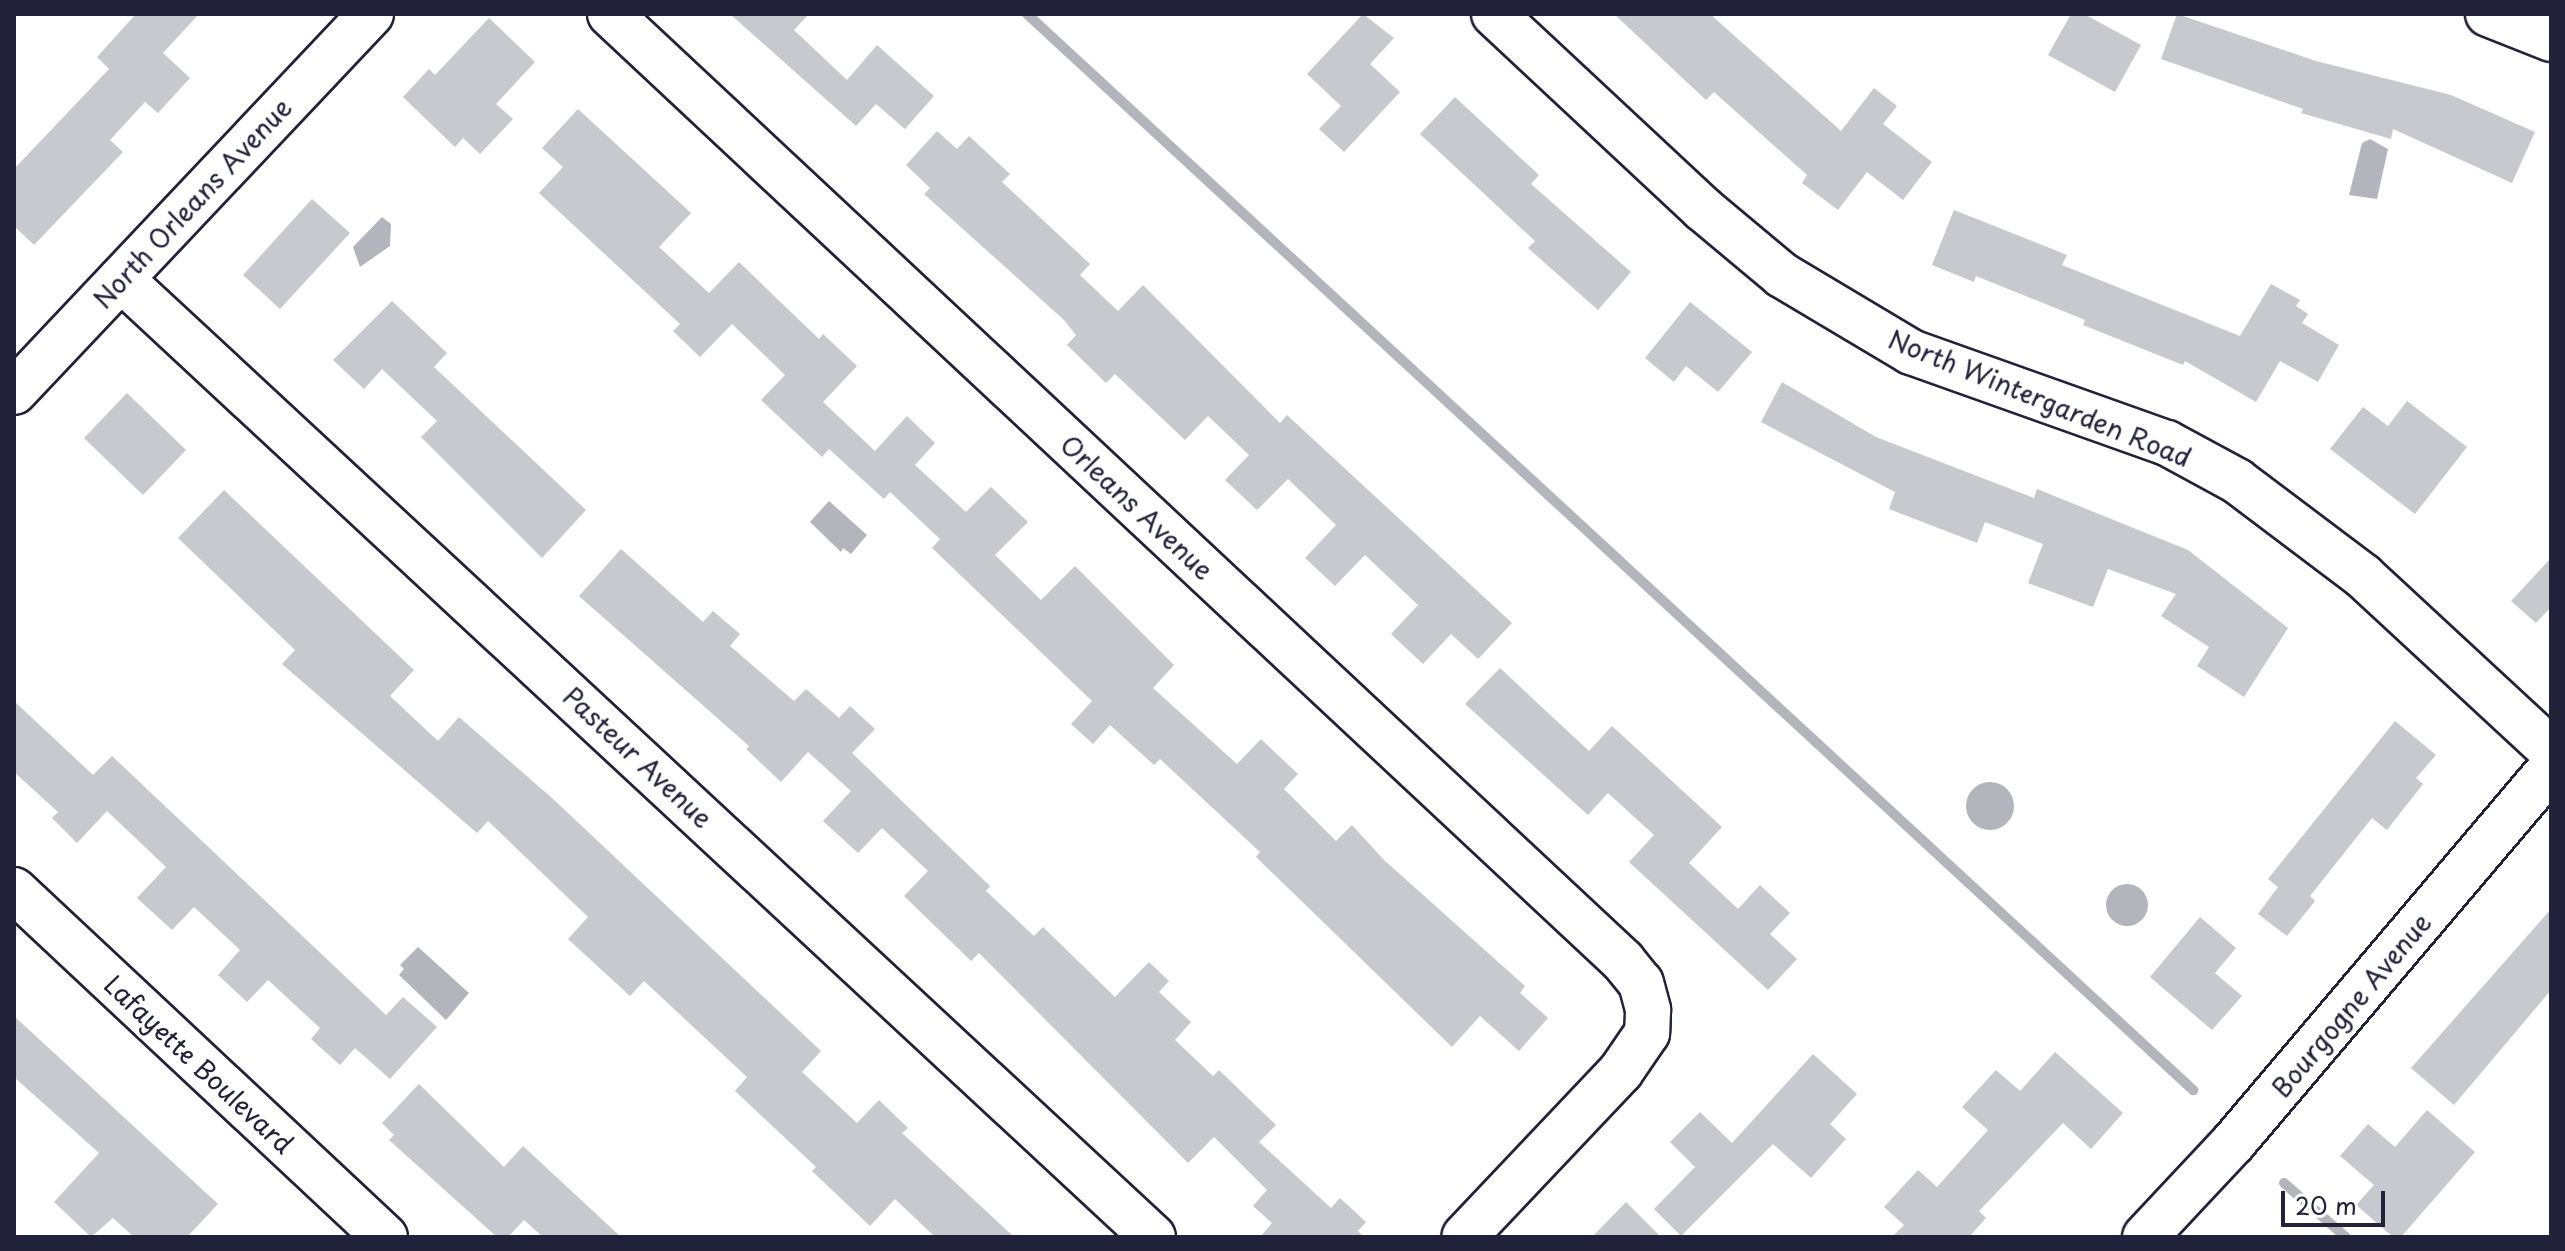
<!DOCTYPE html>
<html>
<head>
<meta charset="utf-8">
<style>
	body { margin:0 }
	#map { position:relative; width:2565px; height:1251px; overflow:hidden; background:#fff; font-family:"Playpen Sans",sans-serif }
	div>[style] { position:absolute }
	.water>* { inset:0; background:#b4b4bc }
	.round { border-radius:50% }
	.stream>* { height:10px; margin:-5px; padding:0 5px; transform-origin:5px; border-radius:5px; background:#b4b4bc }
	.building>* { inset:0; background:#c8c8cf }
	.roads { filter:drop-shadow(2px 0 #22223b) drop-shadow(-2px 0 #22223b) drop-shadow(0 2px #22223b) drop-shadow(0 -2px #22223b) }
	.minor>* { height:44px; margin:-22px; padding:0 22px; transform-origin:22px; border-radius:22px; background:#fff }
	span { translate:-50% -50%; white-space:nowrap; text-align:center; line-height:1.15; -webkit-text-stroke:7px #fff; paint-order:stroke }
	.street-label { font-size:26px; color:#22223b }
	.frame { position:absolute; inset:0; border:16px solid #22223b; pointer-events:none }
	.scale { position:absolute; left:2281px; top:1191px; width:104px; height:36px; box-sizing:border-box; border:4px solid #22223b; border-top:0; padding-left:10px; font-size:24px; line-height:28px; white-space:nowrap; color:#22223b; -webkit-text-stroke:6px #fff; paint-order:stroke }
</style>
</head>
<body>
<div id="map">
	<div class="water">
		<i style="clip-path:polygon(2370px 139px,2388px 149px,2377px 199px,2349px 195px,2362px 143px)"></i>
		<i style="clip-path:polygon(382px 217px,391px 224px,390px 246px,360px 267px,353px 247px)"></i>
		<i style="clip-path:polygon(829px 501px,867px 535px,851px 554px,843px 548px,841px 552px,810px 522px)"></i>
		<i class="round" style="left:1966px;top:782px;width:48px;height:48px"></i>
		<i class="round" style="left:2106px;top:884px;width:42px;height:42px"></i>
		<i style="clip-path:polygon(418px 947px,469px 993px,446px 1020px,399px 975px,404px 969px,400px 965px)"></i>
	</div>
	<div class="stream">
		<i style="left:1027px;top:14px;width:1587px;rotate:42.7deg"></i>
		<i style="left:2284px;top:1183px;width:82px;rotate:41.1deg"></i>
	</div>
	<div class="building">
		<i style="clip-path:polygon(136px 14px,199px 14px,163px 53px,190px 78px,158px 113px,145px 102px,110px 140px,123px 152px,34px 245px,14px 226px,14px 169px,109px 69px,97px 57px)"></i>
		<i style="clip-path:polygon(730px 14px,809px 14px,794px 30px,847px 80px,877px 45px,934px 96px,905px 129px,876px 104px,856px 126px)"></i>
		<i style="clip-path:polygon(1363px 14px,1394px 38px,1370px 64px,1400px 92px,1344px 152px,1319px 129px,1341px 106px,1307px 74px)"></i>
		<i style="clip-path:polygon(1614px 14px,1710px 14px,1841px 131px,1874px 88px,1897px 106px,1883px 124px,1932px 162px,1903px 200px,1867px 172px,1838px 210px,1802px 183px,1807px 175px,1714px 92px,1706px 100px)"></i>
		<i style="clip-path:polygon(2071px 14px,2084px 14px,2141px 45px,2115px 92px,2048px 55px)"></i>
		<i style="clip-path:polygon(2177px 14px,2316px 61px,2451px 95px,2535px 132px,2512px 183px,2393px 129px,2391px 139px,2301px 113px,2303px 109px,2161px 59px)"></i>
		<i style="clip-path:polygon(489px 18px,535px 62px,496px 104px,513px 119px,480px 154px,463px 138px,455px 147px,403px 97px,429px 69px,435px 75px)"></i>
		<i style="clip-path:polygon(1455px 97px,1539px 175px,1531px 184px,1631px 272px,1598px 310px,1528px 248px,1535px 241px,1420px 134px)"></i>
		<i style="clip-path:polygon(578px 109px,691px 213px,659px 247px,709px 293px,739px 262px,819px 339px,823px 334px,857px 366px,823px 402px,875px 451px,907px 416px,935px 443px,915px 465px,966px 512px,991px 487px,1028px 522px,995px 555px,1041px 600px,1075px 566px,1174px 665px,1153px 688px,1237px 764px,1261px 739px,1298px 774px,1284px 789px,1336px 841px,1352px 825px,1384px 860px,1525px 986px,1520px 993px,1548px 1018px,1519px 1051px,1480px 1016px,1452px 1047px,1256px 857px,1260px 852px,1160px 759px,1154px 765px,1110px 725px,1093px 744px,1071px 724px,1092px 701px,932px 548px,940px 539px,890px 492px,884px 499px,829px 449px,822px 457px,761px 400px,785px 375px,732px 324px,700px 357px,673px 331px,680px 324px,539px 193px,563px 167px,542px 148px)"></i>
		<i style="clip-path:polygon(937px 131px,957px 149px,969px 136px,1010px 174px,1002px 182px,1090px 264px,1080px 275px,1118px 311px,1143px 285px,1280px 423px,1287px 415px,1512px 623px,1478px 659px,1451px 634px,1423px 664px,1391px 634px,1418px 605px,1365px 555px,1335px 586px,1305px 558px,1336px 525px,1288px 479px,1257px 510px,1225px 480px,1249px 455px,1208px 416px,1185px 440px,1115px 374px,1106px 383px,1067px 345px,1076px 335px,1064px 320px,924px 194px,930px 188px,906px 165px)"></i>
		<i style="clip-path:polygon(312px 199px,350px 233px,280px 309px,243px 275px)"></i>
		<i style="clip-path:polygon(1954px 210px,2067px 255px,2062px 265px,2240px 336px,2271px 284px,2300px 300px,2296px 306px,2308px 314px,2302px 323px,2339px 345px,2318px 382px,2280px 361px,2256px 402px,2185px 361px,2183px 365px,2083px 325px,2085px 320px,1976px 276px,1974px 282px,1932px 265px)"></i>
		<i style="clip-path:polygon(392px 301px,447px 353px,434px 367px,586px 510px,542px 558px,421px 437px,437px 421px,382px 369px,364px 389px,333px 360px)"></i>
		<i style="clip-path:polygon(1690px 302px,1752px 352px,1718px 392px,1686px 366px,1674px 382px,1645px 358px)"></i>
		<i style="clip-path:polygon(1782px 382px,1876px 437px,2034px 498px,2037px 489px,2188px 550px,2288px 628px,2244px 697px,2197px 666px,2209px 647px,2161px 616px,2176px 594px,2108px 569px,2093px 607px,2028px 583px,2043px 544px,1985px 522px,1977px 543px,1889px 509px,1895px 492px,1761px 422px)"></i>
		<i style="clip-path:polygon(127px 393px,186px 450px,143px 495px,84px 438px)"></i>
		<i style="clip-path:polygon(2407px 401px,2467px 447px,2415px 514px,2330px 449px,2363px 407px,2388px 426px)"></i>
		<i style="clip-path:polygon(224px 490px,414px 670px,390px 696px,438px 741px,459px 717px,552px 798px,821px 1051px,802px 1072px,857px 1123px,879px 1100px,908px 1128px,902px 1133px,1014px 1237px,935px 1237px,895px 1199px,870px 1226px,812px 1171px,816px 1167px,735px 1091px,747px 1077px,644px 981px,630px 996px,568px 939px,588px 917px,488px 821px,477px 833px,282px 664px,295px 650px,178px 538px)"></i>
		<i style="clip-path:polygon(621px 549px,703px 622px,713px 611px,740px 634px,730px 646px,794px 701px,806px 689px,839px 718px,850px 706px,875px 729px,852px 753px,990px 886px,986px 891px,1034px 936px,1043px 927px,1115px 997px,1149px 962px,1169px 981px,1159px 992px,1191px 1022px,1175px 1040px,1213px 1076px,1219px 1070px,1276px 1125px,1259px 1142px,1331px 1208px,1340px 1198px,1366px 1222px,1358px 1231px,1364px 1237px,1260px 1237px,1272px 1223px,1253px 1206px,1267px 1190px,1214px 1137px,1188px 1163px,979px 953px,971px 961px,904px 896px,928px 871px,882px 828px,858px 853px,823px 821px,851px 791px,808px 752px,781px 782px,746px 749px,749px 746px,579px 596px)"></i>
		<i style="clip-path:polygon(2551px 558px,2551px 607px,2536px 623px,2511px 601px)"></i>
		<i style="clip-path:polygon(1500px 668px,1589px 751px,1612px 726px,1722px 827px,1689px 863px,1738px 909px,1760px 885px,1790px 913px,1770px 934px,1797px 959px,1768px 990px,1629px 862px,1654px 835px,1608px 793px,1588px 815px,1465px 704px)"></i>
		<i style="clip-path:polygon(14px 701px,93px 775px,112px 756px,386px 1015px,403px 997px,437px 1027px,390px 1079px,355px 1048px,340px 1065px,311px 1039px,320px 1028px,268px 980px,247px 1002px,218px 975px,240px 950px,194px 907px,172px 930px,137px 898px,166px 867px,107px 811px,77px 843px,52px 818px,58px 812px,14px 772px)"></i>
		<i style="clip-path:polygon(2395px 721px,2436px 755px,2416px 778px,2423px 784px,2387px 830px,2372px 818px,2310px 896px,2315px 901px,2287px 936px,2258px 914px,2278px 887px,2268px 879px)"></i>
		<i style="clip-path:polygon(2551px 909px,2551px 990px,2454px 1105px,2411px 1068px)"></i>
		<i style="clip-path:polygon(2200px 917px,2236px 948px,2215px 973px,2242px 996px,2212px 1030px,2150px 977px)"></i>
		<i style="clip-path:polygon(14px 1016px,218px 1204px,187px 1237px,134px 1237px,113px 1218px,91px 1237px,54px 1202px,99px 1153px,14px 1077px)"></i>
		<i style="clip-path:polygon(2055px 1052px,2123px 1113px,2091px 1149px,2063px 1123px,1979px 1211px,1986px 1218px,1969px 1237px,1892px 1237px,1904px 1225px,1884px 1207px,1918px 1170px,1937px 1187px,1988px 1130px,1962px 1107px,1996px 1070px,2020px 1091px)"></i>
		<i style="clip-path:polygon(1813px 1054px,1857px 1094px,1830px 1124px,1846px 1139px,1811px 1178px,1773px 1144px,1681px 1236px,1654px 1209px,1695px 1167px,1670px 1142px,1700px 1112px,1732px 1143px)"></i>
		<i style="clip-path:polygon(419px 1084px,504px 1167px,523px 1146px,621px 1237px,543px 1237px,524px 1220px,508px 1237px,497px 1237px,389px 1140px,394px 1135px,382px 1123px)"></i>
		<i style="clip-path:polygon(2427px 1110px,2475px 1152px,2401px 1237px,2393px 1237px,2356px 1205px,2374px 1185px,2340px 1156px,2368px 1124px,2395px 1147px)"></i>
		<i style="clip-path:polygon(1626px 1202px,1661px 1237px,1592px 1237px)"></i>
	</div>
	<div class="roads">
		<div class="minor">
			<i style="left:610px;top:14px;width:1387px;rotate:43.07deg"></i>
			<i style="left:1623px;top:961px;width:28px;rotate:51deg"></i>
			<i style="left:1641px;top:983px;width:28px;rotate:75deg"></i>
			<i style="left:1648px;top:1010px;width:23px;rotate:92deg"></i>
			<i style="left:1647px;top:1033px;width:46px;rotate:124.4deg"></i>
			<i style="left:1621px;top:1071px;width:228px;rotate:133.4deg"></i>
			<i style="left:1494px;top:14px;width:286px;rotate:43deg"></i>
			<i style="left:1703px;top:209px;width:103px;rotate:39.9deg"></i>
			<i style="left:1782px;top:275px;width:150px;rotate:30.8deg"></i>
			<i style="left:1911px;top:352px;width:272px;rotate:19.6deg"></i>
			<i style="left:2167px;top:443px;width:80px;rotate:28.5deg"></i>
			<i style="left:2237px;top:481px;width:158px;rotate:37deg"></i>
			<i style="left:2363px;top:576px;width:256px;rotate:42.8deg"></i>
			<i style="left:2488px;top:14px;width:68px;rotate:21.6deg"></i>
			<i style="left:121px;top:279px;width:1408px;rotate:42.87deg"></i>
			<i style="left:14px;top:392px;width:520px;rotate:-46.64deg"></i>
			<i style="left:14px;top:890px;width:508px;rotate:43.09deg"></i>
			<i style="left:2145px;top:1237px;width:129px;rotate:-46.9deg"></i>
			<i style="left:2233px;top:1143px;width:492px;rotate:-49.7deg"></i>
		</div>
	</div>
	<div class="street-label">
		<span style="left:192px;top:203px;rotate:-47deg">North Orleans Avenue</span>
		<span style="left:2040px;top:398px;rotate:22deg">North Wintergarden Road</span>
		<span style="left:1137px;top:507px;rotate:43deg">Orleans Avenue</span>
		<span style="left:638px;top:757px;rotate:43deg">Pasteur Avenue</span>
		<span style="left:2351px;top:1005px;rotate:-50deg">Bourgogne Avenue</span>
		<span style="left:199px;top:1064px;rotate:43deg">Lafayette Boulevard</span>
	</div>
	<div class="frame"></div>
	<div class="scale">20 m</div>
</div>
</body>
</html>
